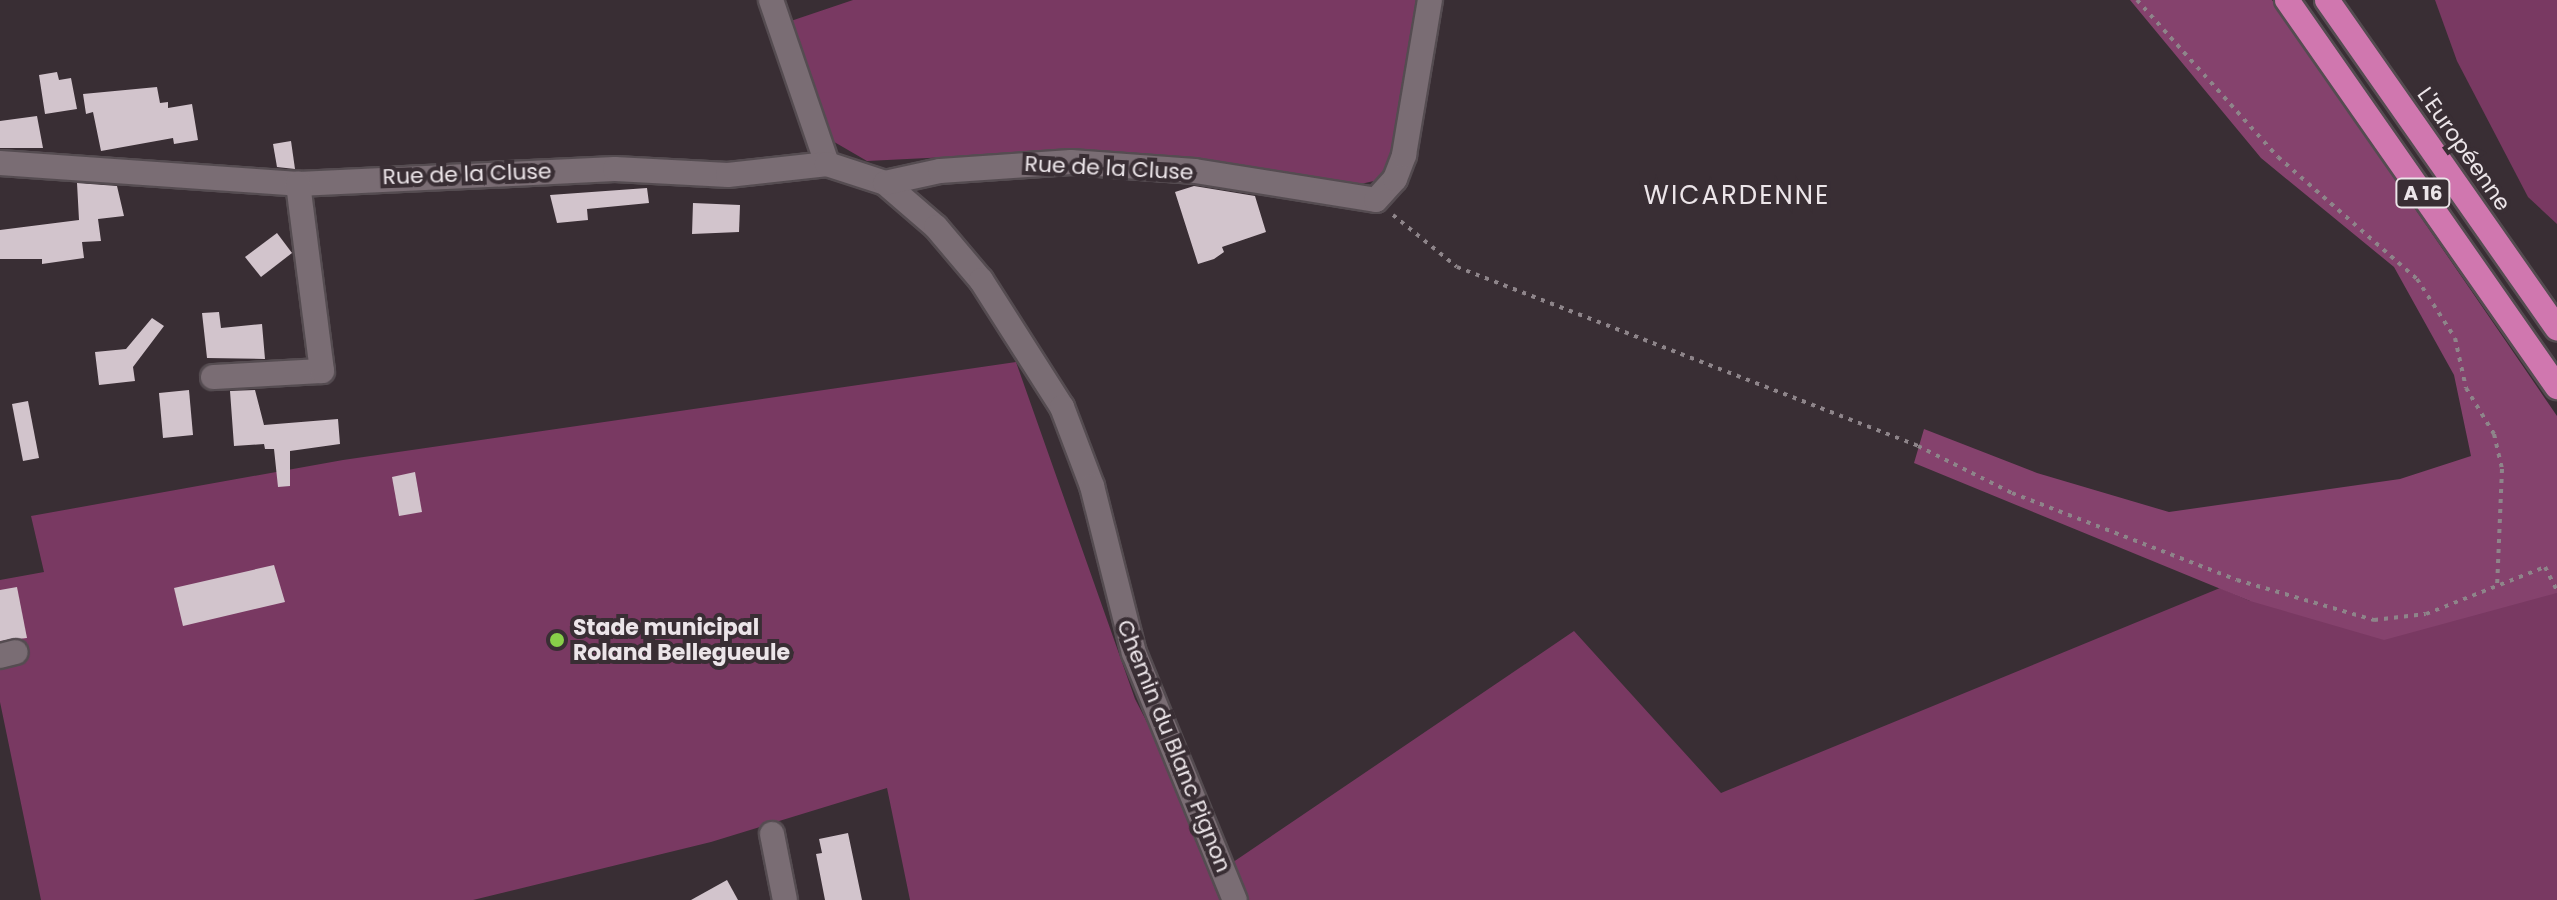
<!DOCTYPE html>
<html>
<head>
<meta charset="utf-8">
<style>
	body { margin:0 }
	#map { position:relative; width:2557px; height:900px; overflow:hidden; background:#392e34; font-family:Poppins,sans-serif }
	div>[style] { position:absolute }
	.green>* { inset:0; background:#793962 }
	.forest>* { inset:0; background:#85426d }
	.building>* { inset:0; background:#d2c4cc }
	.path>* { height:4px; margin-top:-2px; transform-origin:0; background:repeating-linear-gradient(90deg,#8e858a 0 4px,transparent 0 10px) }
	.roads { filter:drop-shadow(2px 0 #554c51) drop-shadow(-2px 0 #554c51) drop-shadow(0 2px #554c51) drop-shadow(0 -2px #554c51) }
	.minor>* { height:24px; margin:-12px; padding:0 12px; transform-origin:12px; border-radius:12px; background:#7a6d74 }
	.highway>* { height:24px; margin:-12px; padding:0 12px; transform-origin:12px; border-radius:12px; background:#d077af }
	.dots>* { width:22px; height:22px; translate:-50% -50%; box-sizing:border-box; border:4px solid #392e34; border-radius:50% }
	span { translate:-50% -50%; white-space:nowrap; text-align:center; line-height:1.15; -webkit-text-stroke:8px #392e34; paint-order:stroke }
	.shield-label span { padding:2px 6px; background:#392e34; border:2px solid; border-radius:6px; -webkit-text-stroke-width:0 }
	.shield-label { font-size:20px; color:#ece5e9; font-weight:700 }
	.street-label { font-size:22px; color:#ece5e9 }
	.poi-label { font-size:22px; color:#ece5e9; font-weight:700 }
	.left { translate:0 -50%; text-align:left }
	.quarter-label { font-size:26px; color:#ece5e9; letter-spacing:2px }
</style>
</head>
<body>
<div id="map">
	<div class="green">
		<i style="clip-path:polygon(853px 0,1417px 0,1389px 166px,1382px 179px,1361px 184px,1232px 164px,1068px 151px,867px 161px,805px 125px,773px 27px)"></i>
		<i style="clip-path:polygon(2435px 0,2557px 0,2557px 224px,2528px 197px,2457px 61px)"></i>
		<i style="clip-path:polygon(1016px 362px,1135px 699px,1191px 807px,1217px 873px,1574px 631px,1721px 793px,2220px 588px,2250px 601px,2557px 593px,2557px 900px,910px 900px,887px 788px,711px 842px,473px 900px,41px 900px,0 702px,0 580px,44px 572px,31px 516px,343px 460px)"></i>
	</div>
	<div class="forest">
		<i style="clip-path:polygon(2130px 0,2272px 0,2557px 416px,2557px 593px,2384px 640px,2250px 601px,1914px 463px,1924px 429px,2037px 473px,2169px 512px,2400px 479px,2471px 456px,2454px 375px,2394px 267px,2261px 158px)"></i>
	</div>
	<div class="building">
		<i style="clip-path:polygon(57px 72px,59px 80px,71px 78px,77px 109px,45px 114px,39px 75px)"></i>
		<i style="clip-path:polygon(157px 87px,160px 103px,168px 102px,168px 108px,192px 104px,198px 140px,174px 144px,173px 138px,101px 151px,93px 112px,86px 114px,83px 94px)"></i>
		<i style="clip-path:polygon(37px 116px,43px 148px,0 148px,0 121px)"></i>
		<i style="clip-path:polygon(291px 141px,295px 169px,277px 167px,273px 144px)"></i>
		<i style="clip-path:polygon(77px 183px,117px 186px,124px 216px,98px 219px,101px 241px,82px 242px,84px 258px,42px 264px,42px 259px,0 259px,0 230px,79px 220px)"></i>
		<i style="clip-path:polygon(1194px 186px,1255px 196px,1266px 232px,1222px 247px,1224px 252px,1214px 259px,1198px 264px,1175px 192px)"></i>
		<i style="clip-path:polygon(647px 188px,649px 203px,587px 209px,588px 220px,557px 223px,550px 195px)"></i>
		<i style="clip-path:polygon(693px 203px,740px 205px,739px 232px,692px 234px)"></i>
		<i style="clip-path:polygon(277px 233px,292px 253px,261px 277px,245px 257px)"></i>
		<i style="clip-path:polygon(219px 312px,221px 328px,262px 324px,265px 359px,207px 358px,202px 313px)"></i>
		<i style="clip-path:polygon(152px 318px,164px 326px,133px 367px,135px 381px,99px 385px,95px 352px,126px 349px)"></i>
		<i style="clip-path:polygon(189px 390px,193px 435px,163px 438px,159px 393px)"></i>
		<i style="clip-path:polygon(255px 390px,264px 425px,338px 419px,340px 444px,290px 451px,290px 486px,278px 487px,274px 449px,265px 449px,264px 444px,234px 446px,230px 391px)"></i>
		<i style="clip-path:polygon(28px 401px,39px 458px,23px 461px,12px 404px)"></i>
		<i style="clip-path:polygon(415px 472px,422px 512px,399px 516px,392px 477px)"></i>
		<i style="clip-path:polygon(274px 565px,285px 602px,183px 626px,174px 588px)"></i>
		<i style="clip-path:polygon(17px 587px,27px 638px,0 641px,0 590px)"></i>
		<i style="clip-path:polygon(848px 833px,862px 900px,825px 900px,816px 854px,822px 853px,819px 839px)"></i>
		<i style="clip-path:polygon(727px 880px,738px 900px,691px 900px)"></i>
	</div>
	<div class="path">
		<i style="left:2137px;top:0;width:211px;rotate:48.1deg"></i>
		<i style="left:2278px;top:157px;width:185px;rotate:41.3deg"></i>
		<i style="left:2417px;top:279px;width:70px;rotate:57.2deg"></i>
		<i style="left:2455px;top:338px;width:51px;rotate:77.6deg"></i>
		<i style="left:2466px;top:388px;width:54px;rotate:58.7deg"></i>
		<i style="left:2494px;top:434px;width:36px;rotate:77deg"></i>
		<i style="left:2502px;top:469px;width:118px;rotate:92.4deg"></i>
		<i style="left:1393px;top:215px;width:82px;rotate:39.1deg"></i>
		<i style="left:1457px;top:267px;width:495px;rotate:21.2deg"></i>
		<i style="left:1918px;top:446px;width:105px;rotate:26.6deg"></i>
		<i style="left:2012px;top:493px;width:241px;rotate:21.1deg"></i>
		<i style="left:2237px;top:580px;width:143px;rotate:16.3deg"></i>
		<i style="left:2374px;top:620px;width:52px;rotate:-6.6deg"></i>
		<i style="left:2426px;top:614px;width:128px;rotate:-21.6deg"></i>
		<i style="left:2545px;top:567px;width:27px;rotate:63deg"></i>
	</div>
	<div class="roads">
		<div class="minor">
			<i style="left:771px;top:0;width:173px;rotate:71.1deg"></i>
			<i style="left:0;top:163px;width:299px;rotate:4deg"></i>
			<i style="left:298px;top:184px;width:317px;rotate:-2.7deg"></i>
			<i style="left:615px;top:169px;width:113px;rotate:3deg"></i>
			<i style="left:728px;top:175px;width:100px;rotate:-6.3deg"></i>
			<i style="left:827px;top:164px;width:61px;rotate:18.1deg"></i>
			<i style="left:885px;top:183px;width:67px;rotate:40.8deg"></i>
			<i style="left:936px;top:227px;width:70px;rotate:49.7deg"></i>
			<i style="left:981px;top:280px;width:151px;rotate:57.5deg"></i>
			<i style="left:1062px;top:407px;width:85px;rotate:69.2deg"></i>
			<i style="left:1092px;top:486px;width:172px;rotate:75.9deg"></i>
			<i style="left:1134px;top:653px;width:267px;rotate:67.8deg"></i>
			<i style="left:885px;top:183px;width:56px;rotate:-12.3deg"></i>
			<i style="left:940px;top:171px;width:131px;rotate:-3.9deg"></i>
			<i style="left:1071px;top:162px;width:124px;rotate:4.2deg"></i>
			<i style="left:1195px;top:171px;width:183px;rotate:9.1deg"></i>
			<i style="left:1376px;top:200px;width:28px;rotate:-48deg"></i>
			<i style="left:1395px;top:179px;width:26px;rotate:-69deg"></i>
			<i style="left:1404px;top:155px;width:157px;rotate:-80.5deg"></i>
			<i style="left:213px;top:377px;width:109px;rotate:-3.2deg"></i>
			<i style="left:322px;top:371px;width:189px;rotate:-97.3deg"></i>
			<i style="left:0;top:656px;width:16px;rotate:-14deg"></i>
			<i style="left:772px;top:834px;width:67px;rotate:78.9deg"></i>
		</div>
		<div class="highway">
			<i style="left:2287px;top:0;width:472px;rotate:55.1deg"></i>
			<i style="left:2327px;top:0;width:401px;rotate:55deg"></i>
		</div>
	</div>
	<div class="dots">
		<i style="left:557px;top:640px;background:#88cf49"></i>
	</div>
	<div class="shield-label">
		<span style="left:2423px;top:193px">A 16</span>
	</div>
	<div class="street-label">
		<span style="left:2464px;top:149px;rotate:55deg">L'Européenne</span>
		<span style="left:1109px;top:168px;rotate:3deg">Rue de la Cluse</span>
		<span style="left:467px;top:174px;rotate:-2deg">Rue de la Cluse</span>
		<span style="left:1174px;top:746px;rotate:68deg">Chemin du Blanc Pignon</span>
	</div>
	<div class="poi-label">
		<span class="left" style="left:573px;top:640px">Stade municipal<br>Roland Bellegueule</span>
	</div>
	<div class="quarter-label">
		<span style="left:1737px;top:196px">WICARDENNE</span>
	</div>
</div>
</body>
</html>
